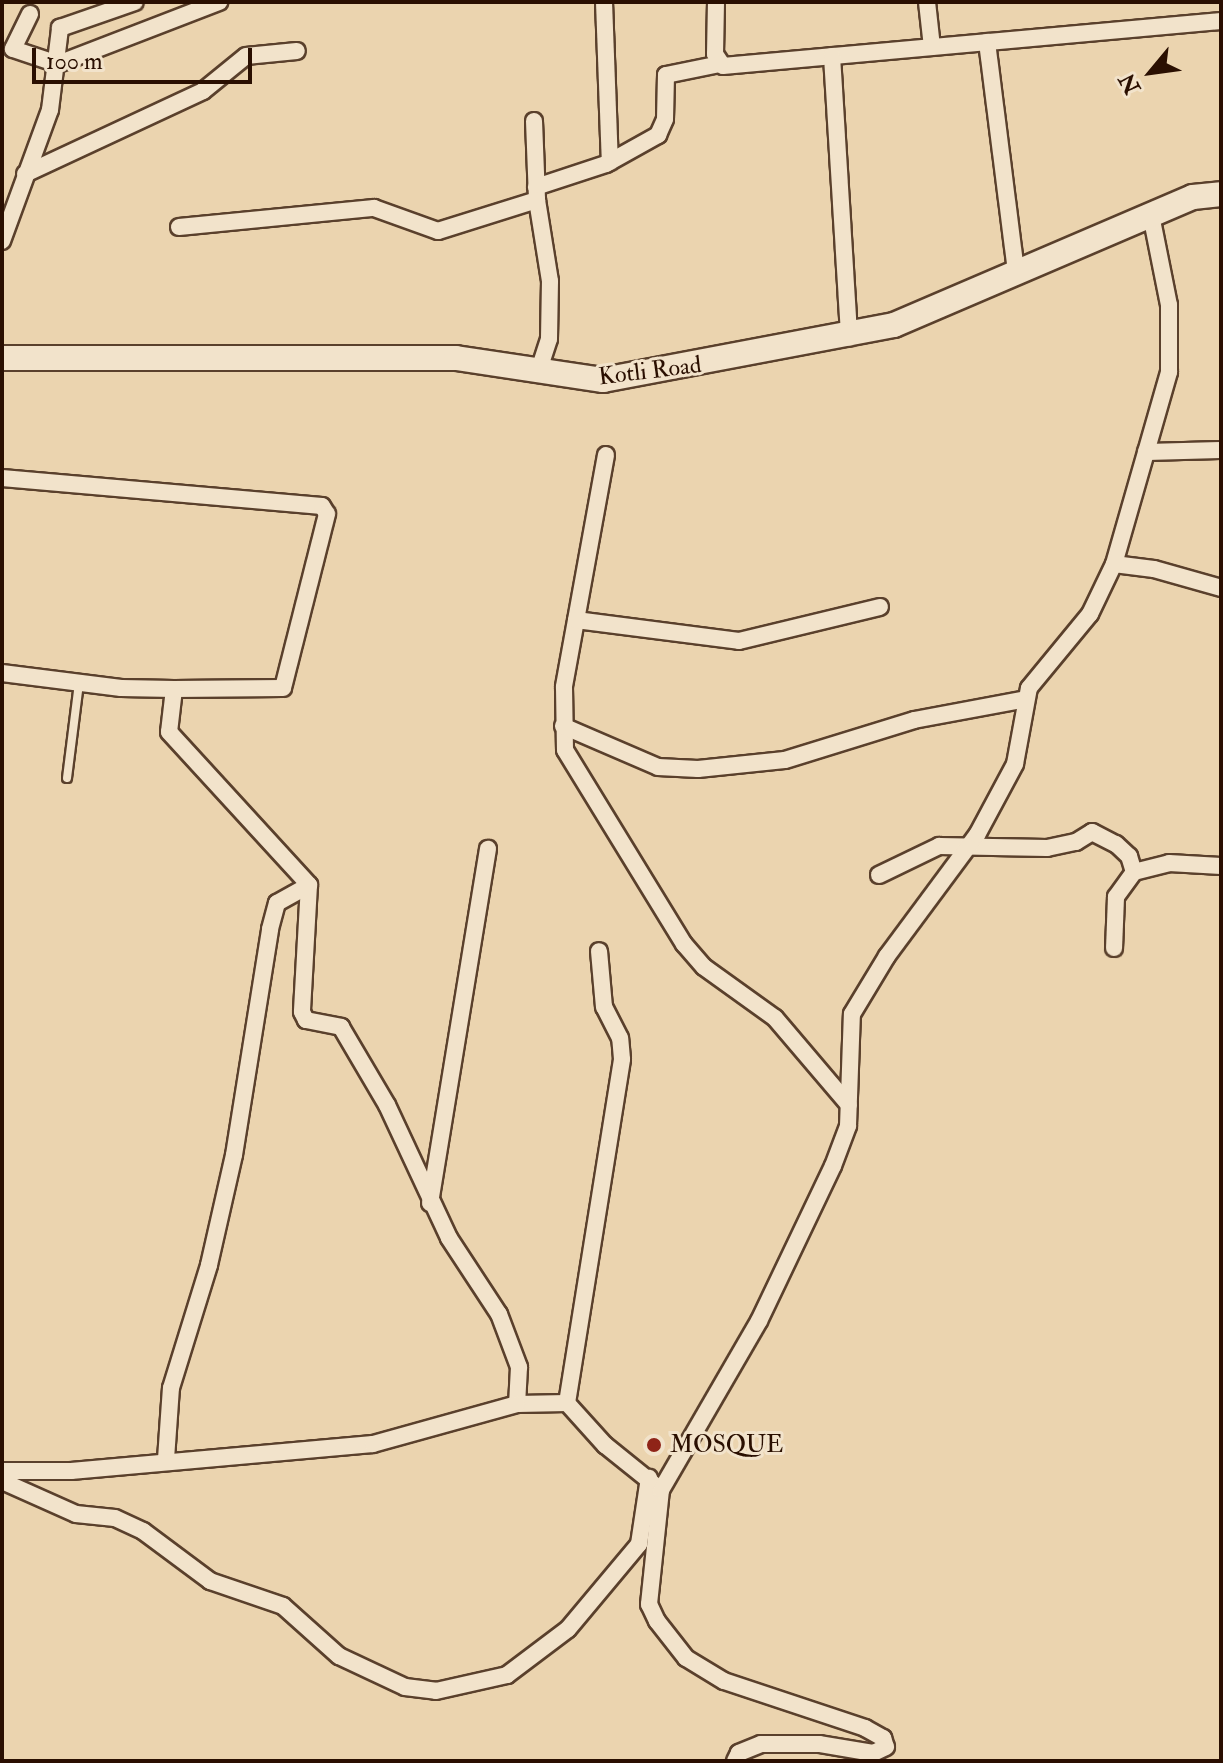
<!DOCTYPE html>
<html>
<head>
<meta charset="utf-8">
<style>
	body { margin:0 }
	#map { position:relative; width:1223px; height:1763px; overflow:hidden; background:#ebd4af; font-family:"IM FELL Double Pica",serif }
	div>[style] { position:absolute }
	.roads { filter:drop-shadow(2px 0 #5a402c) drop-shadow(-2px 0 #5a402c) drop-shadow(0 2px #5a402c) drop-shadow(0 -2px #5a402c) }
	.lane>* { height:8px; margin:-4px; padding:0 4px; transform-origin:4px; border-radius:4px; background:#f2e3cb }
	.street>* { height:16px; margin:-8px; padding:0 8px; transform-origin:8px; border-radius:8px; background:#f2e3cb }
	.secondary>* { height:24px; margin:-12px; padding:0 12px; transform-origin:12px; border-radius:12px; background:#f2e3cb }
	.dots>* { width:22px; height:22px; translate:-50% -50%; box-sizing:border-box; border:4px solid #f2e3cb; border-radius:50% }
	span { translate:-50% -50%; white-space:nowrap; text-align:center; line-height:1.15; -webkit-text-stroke:6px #f2e3cb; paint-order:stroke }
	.street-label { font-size:24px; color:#2a0f01 }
	.poi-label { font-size:24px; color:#2a0f01 }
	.left { translate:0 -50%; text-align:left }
	.frame { position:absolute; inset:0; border:4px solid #2a0f01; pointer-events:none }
	.north { position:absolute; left:1111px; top:32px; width:80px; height:80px; -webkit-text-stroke:6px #f2e3cb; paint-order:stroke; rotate:241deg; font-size:22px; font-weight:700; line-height:32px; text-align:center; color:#2a0f01 }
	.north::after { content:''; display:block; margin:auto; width:28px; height:36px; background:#2a0f01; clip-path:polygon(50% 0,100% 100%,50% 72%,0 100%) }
	.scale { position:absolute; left:32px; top:48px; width:220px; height:36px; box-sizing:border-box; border:4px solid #2a0f01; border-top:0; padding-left:10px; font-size:24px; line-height:28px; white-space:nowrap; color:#2a0f01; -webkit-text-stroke:6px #f2e3cb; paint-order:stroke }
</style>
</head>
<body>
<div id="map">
	<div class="roads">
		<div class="lane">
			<i style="left:67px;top:778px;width:96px;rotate:-82.8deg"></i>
		</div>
		<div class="street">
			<i style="left:604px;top:2px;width:160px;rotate:87.9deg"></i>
			<i style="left:716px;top:2px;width:52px;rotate:91.1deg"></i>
			<i style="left:715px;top:54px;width:14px;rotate:56deg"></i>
			<i style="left:723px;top:66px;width:500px;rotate:-5.16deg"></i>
			<i style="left:927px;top:2px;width:45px;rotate:83.7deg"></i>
			<i style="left:30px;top:14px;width:39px;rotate:116deg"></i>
			<i style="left:13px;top:49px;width:47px;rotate:18.4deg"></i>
			<i style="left:58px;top:64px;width:173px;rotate:-21.1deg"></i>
			<i style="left:987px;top:42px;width:233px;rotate:82.8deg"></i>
			<i style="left:832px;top:56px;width:282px;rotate:86.5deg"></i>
			<i style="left:534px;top:121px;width:79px;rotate:87.8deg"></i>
			<i style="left:537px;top:200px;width:82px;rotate:80.9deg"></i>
			<i style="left:550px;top:281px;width:58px;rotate:91deg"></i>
			<i style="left:549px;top:339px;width:33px;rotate:108deg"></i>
			<i style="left:25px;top:174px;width:196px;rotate:-25deg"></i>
			<i style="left:203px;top:91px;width:55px;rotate:-39.1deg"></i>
			<i style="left:246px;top:56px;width:51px;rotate:-5.6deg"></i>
			<i style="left:536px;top:187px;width:74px;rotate:-18.2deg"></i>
			<i style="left:606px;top:164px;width:60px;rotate:-29.1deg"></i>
			<i style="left:658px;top:135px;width:17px;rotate:-66deg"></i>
			<i style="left:665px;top:119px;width:44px;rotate:-88.7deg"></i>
			<i style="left:666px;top:75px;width:55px;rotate:-11.5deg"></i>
			<i style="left:179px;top:227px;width:196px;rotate:-5.6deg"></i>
			<i style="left:374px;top:208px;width:68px;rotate:19.8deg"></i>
			<i style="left:438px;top:231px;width:104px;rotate:-17.4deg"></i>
			<i style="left:2px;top:241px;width:140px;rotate:-69.9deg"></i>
			<i style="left:50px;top:110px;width:83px;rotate:-83deg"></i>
			<i style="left:60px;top:28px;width:79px;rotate:-19.1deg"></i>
			<i style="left:1146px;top:452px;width:75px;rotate:-1.5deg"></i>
			<i style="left:606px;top:455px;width:236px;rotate:100.3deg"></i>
			<i style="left:564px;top:687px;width:63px;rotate:89.1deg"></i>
			<i style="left:565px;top:750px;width:228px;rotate:58.5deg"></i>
			<i style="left:684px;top:944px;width:30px;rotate:49deg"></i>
			<i style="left:704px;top:967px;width:87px;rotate:35.7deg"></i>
			<i style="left:775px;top:1018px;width:114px;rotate:49.6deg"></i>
			<i style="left:2px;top:478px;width:321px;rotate:5deg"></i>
			<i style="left:322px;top:506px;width:9px;rotate:58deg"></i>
			<i style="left:327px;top:514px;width:179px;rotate:104.2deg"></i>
			<i style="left:283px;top:688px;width:109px;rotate:179.5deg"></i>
			<i style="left:174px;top:689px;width:43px;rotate:96.6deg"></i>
			<i style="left:169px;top:732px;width:207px;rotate:47.5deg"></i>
			<i style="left:309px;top:885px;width:127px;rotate:93.2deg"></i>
			<i style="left:302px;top:1012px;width:9px;rotate:63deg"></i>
			<i style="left:306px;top:1020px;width:36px;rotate:11deg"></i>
			<i style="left:341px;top:1027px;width:91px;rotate:59.5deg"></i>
			<i style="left:387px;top:1105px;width:147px;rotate:65deg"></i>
			<i style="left:449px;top:1238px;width:91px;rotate:56.7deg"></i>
			<i style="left:499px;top:1314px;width:57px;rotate:69.3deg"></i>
			<i style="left:519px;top:1367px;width:37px;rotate:93deg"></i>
			<i style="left:517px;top:1404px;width:50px;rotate:-1.1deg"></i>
			<i style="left:567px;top:1403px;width:57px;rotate:47.9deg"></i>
			<i style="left:605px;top:1445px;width:72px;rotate:38.8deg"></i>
			<i style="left:661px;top:1490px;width:115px;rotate:96deg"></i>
			<i style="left:649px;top:1604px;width:19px;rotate:65deg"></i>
			<i style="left:657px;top:1621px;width:47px;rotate:51.9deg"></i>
			<i style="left:686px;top:1658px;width:44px;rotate:31.2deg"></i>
			<i style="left:724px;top:1681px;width:149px;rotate:18.4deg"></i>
			<i style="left:865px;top:1728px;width:21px;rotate:29deg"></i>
			<i style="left:883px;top:1738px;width:9px;rotate:72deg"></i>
			<i style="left:886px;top:1747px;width:14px;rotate:155deg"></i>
			<i style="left:873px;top:1753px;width:55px;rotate:-170.5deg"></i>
			<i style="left:819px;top:1744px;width:58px;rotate:180deg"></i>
			<i style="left:761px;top:1744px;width:24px;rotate:158deg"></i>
			<i style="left:739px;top:1753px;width:9px;rotate:117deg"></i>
			<i style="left:1114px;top:564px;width:40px;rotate:7.1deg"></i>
			<i style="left:1154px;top:569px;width:70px;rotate:15.8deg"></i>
			<i style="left:576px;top:620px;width:164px;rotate:7.3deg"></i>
			<i style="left:739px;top:641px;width:145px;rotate:-13.6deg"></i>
			<i style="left:2px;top:673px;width:120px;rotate:7.2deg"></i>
			<i style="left:121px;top:688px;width:53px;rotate:1.1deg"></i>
			<i style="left:563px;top:726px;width:103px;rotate:23.3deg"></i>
			<i style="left:658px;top:767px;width:40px;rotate:2.9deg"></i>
			<i style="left:698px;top:769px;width:87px;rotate:-5.9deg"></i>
			<i style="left:785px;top:760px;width:135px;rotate:-17.2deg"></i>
			<i style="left:914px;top:720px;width:114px;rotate:-10.6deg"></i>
			<i style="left:1134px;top:872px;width:36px;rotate:-14deg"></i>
			<i style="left:1169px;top:863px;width:52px;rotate:3.3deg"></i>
			<i style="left:879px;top:875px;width:67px;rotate:-25.8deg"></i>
			<i style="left:939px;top:846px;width:108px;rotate:1.1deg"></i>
			<i style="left:1047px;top:848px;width:30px;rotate:-12deg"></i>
			<i style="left:1076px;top:842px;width:19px;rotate:-32deg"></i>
			<i style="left:1092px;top:832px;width:27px;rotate:27deg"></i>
			<i style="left:1116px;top:844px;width:18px;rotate:43deg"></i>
			<i style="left:1129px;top:856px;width:17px;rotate:73deg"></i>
			<i style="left:1134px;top:872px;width:31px;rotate:126deg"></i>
			<i style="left:1116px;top:897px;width:51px;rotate:92.2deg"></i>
			<i style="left:430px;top:1203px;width:359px;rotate:-80.7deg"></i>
			<i style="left:567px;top:1403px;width:348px;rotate:-80.9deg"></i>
			<i style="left:622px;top:1059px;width:21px;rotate:-95deg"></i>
			<i style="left:620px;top:1038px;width:35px;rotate:-117deg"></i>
			<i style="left:604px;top:1007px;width:56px;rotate:-95.1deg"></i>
			<i style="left:166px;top:1459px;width:71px;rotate:-86deg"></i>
			<i style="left:171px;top:1388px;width:129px;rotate:-72.8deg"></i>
			<i style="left:209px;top:1265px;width:113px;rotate:-77.2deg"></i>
			<i style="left:234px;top:1155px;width:229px;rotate:-80.9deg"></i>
			<i style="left:270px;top:929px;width:27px;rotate:-75deg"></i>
			<i style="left:277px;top:903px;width:37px;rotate:-29deg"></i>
			<i style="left:2px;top:1471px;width:69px"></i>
			<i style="left:71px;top:1471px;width:303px;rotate:-5.1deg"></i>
			<i style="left:373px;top:1444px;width:149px;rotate:-15.5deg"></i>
			<i style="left:2px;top:1481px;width:81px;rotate:24deg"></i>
			<i style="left:76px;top:1514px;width:39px;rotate:6deg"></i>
			<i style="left:115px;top:1518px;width:31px;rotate:25deg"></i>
			<i style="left:143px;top:1531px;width:84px;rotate:36.7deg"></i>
			<i style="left:210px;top:1581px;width:77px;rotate:18.9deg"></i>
			<i style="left:283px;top:1606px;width:75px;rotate:41.8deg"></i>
			<i style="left:339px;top:1656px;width:73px;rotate:25.2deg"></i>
			<i style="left:405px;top:1687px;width:31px;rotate:7deg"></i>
			<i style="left:436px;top:1691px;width:73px;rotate:-12.7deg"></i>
			<i style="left:507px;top:1675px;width:76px;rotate:-37deg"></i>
			<i style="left:568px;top:1629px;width:111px;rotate:-50.1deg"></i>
			<i style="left:639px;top:1544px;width:67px;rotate:-81.4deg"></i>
			<i style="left:661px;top:1490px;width:195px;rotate:-59.9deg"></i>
			<i style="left:759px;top:1321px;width:172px;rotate:-64.5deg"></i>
			<i style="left:833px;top:1166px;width:43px;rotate:-69.4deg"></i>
			<i style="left:848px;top:1126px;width:112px;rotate:-88deg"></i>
			<i style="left:852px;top:1014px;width:68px;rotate:-58.9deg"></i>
			<i style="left:887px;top:956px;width:151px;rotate:-53.4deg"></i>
			<i style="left:977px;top:835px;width:81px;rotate:-61.8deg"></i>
			<i style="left:1015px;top:764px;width:77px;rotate:-79.6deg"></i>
			<i style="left:1029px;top:688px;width:96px;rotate:-50.5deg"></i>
			<i style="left:1090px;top:614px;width:55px;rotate:-64.4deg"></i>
			<i style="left:1114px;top:564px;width:200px;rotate:-74deg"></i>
			<i style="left:1169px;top:372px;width:67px;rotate:-90deg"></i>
			<i style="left:1169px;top:305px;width:92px;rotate:-101.3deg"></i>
		</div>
		<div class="secondary">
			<i style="left:2px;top:358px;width:454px"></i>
			<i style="left:456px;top:358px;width:149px;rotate:8.5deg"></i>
			<i style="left:603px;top:380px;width:296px;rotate:-10.7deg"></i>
			<i style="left:894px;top:325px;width:325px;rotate:-23.2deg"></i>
			<i style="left:1193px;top:197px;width:28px;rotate:-6deg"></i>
		</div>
	</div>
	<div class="dots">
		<i style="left:654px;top:1445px;background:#8f2418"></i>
	</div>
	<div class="street-label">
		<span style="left:650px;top:371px;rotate:-7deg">Kotli Road</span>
	</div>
	<div class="poi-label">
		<span class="left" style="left:670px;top:1445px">MOSQUE</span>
	</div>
	<div class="frame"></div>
	<div class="north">N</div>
	<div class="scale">100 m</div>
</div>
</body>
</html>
